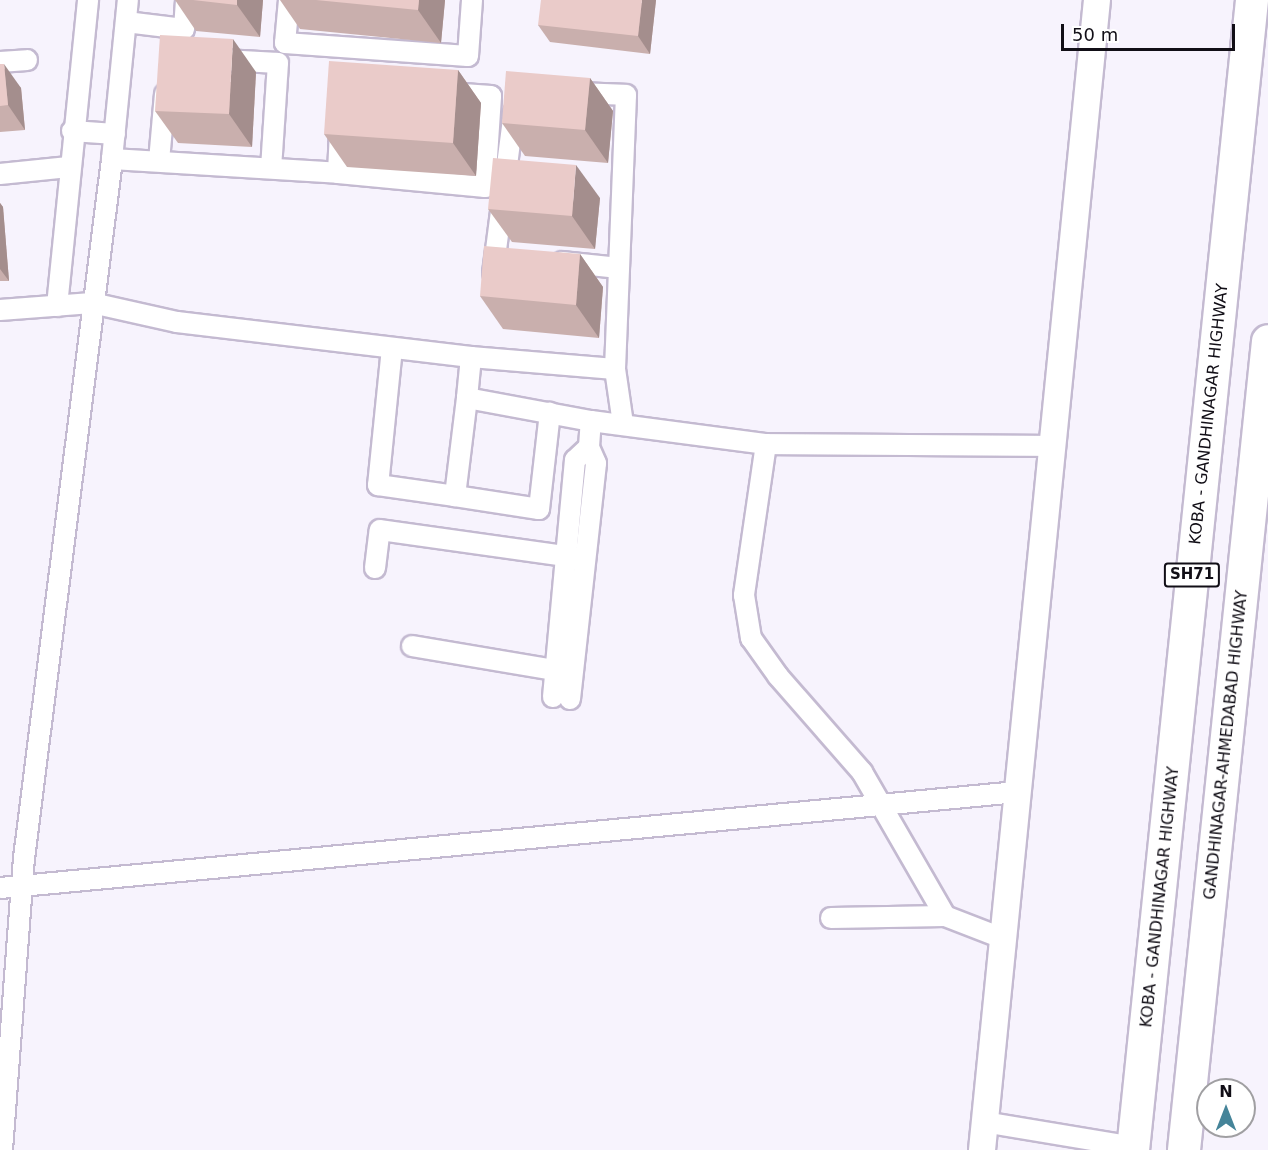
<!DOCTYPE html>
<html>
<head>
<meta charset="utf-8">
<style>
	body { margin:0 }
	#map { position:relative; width:1268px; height:1150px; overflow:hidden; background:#f7f3fd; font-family:"DejaVu Sans",sans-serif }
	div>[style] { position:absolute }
	.roads { filter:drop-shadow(2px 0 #c4bad1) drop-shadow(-2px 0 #c4bad1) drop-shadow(0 2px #c4bad1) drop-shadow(0 -2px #c4bad1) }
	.minor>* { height:20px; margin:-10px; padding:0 10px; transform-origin:10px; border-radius:10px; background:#fff }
	.tertiary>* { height:26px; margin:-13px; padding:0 13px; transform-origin:13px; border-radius:13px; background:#fff }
	.primary>* { height:32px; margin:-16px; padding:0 16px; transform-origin:16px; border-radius:16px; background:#fff }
	.wall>* { inset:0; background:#c9afad }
	.shaded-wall>* { inset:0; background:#a48e8d }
	.building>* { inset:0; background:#eacbc9 }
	span { translate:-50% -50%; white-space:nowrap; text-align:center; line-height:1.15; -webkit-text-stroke:6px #fff; paint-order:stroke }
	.shield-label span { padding:2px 4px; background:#fff; border:2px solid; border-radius:4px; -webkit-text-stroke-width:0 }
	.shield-label { font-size:15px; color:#110e16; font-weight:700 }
	.street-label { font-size:16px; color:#110e16 }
	.north { position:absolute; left:1196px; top:1078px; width:60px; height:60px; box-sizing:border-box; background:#fff; border:2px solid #a09fa2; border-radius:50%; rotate:0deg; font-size:16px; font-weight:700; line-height:24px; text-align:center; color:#110e16 }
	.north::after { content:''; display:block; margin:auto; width:21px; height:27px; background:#458499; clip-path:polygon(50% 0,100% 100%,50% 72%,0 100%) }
	.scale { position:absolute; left:1061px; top:24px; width:174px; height:27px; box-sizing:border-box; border:3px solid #110e16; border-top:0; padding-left:8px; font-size:18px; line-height:21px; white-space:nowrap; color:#110e16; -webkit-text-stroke:4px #fff; paint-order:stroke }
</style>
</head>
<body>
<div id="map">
	<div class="roads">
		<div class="minor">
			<i style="left:289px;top:0;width:43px;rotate:95.3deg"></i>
			<i style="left:285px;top:43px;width:183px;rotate:4.1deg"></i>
			<i style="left:468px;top:56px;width:56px;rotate:-85.9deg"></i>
			<i style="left:126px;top:22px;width:58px;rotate:6.9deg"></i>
			<i style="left:184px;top:29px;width:29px;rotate:-86deg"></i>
			<i style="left:224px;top:60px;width:54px;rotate:3.2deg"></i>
			<i style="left:278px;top:63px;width:105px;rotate:93.8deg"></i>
			<i style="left:0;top:62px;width:27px;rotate:-4deg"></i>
			<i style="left:575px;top:93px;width:51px;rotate:2.2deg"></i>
			<i style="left:626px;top:95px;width:274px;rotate:92.3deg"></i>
			<i style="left:615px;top:369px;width:56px;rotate:81.7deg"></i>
			<i style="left:72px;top:131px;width:43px;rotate:4deg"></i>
			<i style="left:112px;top:159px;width:226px;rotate:3.5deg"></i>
			<i style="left:338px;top:173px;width:148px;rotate:5.4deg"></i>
			<i style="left:485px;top:187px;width:91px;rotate:-86.2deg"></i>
			<i style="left:491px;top:96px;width:42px;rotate:-175.9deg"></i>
			<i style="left:159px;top:161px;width:67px;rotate:-84.9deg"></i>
			<i style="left:338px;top:173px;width:43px;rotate:-87.3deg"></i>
			<i style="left:0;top:174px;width:69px;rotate:-5.8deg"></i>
			<i style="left:562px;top:262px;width:57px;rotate:6deg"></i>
			<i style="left:493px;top:273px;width:162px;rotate:-82.6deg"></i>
			<i style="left:57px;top:306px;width:308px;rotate:-84.2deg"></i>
			<i style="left:0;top:310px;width:92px;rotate:-4.4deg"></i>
			<i style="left:92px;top:303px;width:87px;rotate:12.6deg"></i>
			<i style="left:177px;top:322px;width:296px;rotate:6.8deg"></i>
			<i style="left:471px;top:357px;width:144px;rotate:4.8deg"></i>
			<i style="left:392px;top:348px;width:138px;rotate:95.8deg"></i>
			<i style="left:378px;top:485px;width:78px;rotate:8.1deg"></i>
			<i style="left:471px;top:357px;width:41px;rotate:95.6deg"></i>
			<i style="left:467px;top:398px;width:126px;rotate:10.5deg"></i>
			<i style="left:591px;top:421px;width:177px;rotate:7.5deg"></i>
			<i style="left:766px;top:444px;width:285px;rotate:0.4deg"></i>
			<i style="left:467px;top:398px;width:99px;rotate:97deg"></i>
			<i style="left:455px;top:496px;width:85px;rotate:8.8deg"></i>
			<i style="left:539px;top:509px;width:97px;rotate:-83.5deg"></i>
			<i style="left:766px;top:444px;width:153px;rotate:98.3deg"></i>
			<i style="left:744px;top:595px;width:44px;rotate:80.8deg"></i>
			<i style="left:751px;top:638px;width:47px;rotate:54.6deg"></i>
			<i style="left:778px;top:676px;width:128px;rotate:48.8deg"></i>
			<i style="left:862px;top:772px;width:166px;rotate:60deg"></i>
			<i style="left:945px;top:916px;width:61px;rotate:21.1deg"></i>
			<i style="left:375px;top:568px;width:38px;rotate:-83deg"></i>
			<i style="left:380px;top:530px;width:201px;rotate:8deg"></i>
			<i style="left:412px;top:646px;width:156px;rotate:9.6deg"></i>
			<i style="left:553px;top:697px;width:238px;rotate:-84.7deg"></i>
			<i style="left:575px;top:460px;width:19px;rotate:-43deg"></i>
			<i style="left:570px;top:699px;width:237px;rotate:-83.7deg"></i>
			<i style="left:596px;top:463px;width:17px;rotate:-114deg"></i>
			<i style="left:589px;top:447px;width:26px;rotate:-86deg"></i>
			<i style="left:0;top:888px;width:1022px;rotate:-5.39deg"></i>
			<i style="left:831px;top:918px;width:114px;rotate:-1deg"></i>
			<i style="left:984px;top:1122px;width:152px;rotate:9.5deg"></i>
			<i style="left:2px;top:1150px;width:293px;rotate:-85.7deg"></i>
			<i style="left:24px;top:858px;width:705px;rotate:-82.82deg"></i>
			<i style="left:112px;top:159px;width:160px;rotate:-84.3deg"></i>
		</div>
		<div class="tertiary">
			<i style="left:982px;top:1150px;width:1156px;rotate:-84.29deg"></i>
		</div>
		<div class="primary">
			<i style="left:1133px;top:1150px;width:1156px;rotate:-84.09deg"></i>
			<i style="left:1184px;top:1150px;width:813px;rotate:-84.07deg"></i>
		</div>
	</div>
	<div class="wall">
		<i style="clip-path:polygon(175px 0,263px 0,260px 37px,196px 31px)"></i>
		<i style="clip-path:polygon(280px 0,445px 0,441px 43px,300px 29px)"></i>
		<i style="clip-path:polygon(656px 0,650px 54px,550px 42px,538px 25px)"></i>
		<i style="clip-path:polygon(0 64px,21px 88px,25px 130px,0 132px)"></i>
		<i style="clip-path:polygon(458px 70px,481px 103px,476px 176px,347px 167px,324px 134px)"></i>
		<i style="clip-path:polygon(256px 72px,252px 147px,178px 143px,155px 111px)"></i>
		<i style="clip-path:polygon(590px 78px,613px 111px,608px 163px,525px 156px,502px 123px)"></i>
		<i style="clip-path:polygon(600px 198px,595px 249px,512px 242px,488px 209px)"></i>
		<i style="clip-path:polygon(0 203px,3px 207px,9px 281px,0 281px)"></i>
		<i style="clip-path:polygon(580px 254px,603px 287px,599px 338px,503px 329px,480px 296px)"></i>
	</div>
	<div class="shaded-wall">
		<i style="clip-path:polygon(237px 0,263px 0,260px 37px,237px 5px)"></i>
		<i style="clip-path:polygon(419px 0,445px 0,441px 43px,418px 10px)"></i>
		<i style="clip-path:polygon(642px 0,656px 0,650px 54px,638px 36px)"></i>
		<i style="clip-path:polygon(233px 39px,256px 72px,252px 147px,229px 114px)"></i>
		<i style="clip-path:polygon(4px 64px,21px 88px,25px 130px,8px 105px)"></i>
		<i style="clip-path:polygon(458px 70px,481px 103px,476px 176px,453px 143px)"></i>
		<i style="clip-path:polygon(590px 78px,613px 111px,608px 163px,585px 130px)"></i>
		<i style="clip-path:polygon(576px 165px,600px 198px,595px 249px,572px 216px)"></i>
		<i style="clip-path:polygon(0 203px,3px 207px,9px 281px,0 269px)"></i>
		<i style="clip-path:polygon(580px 254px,603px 287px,599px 338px,576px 305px)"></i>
	</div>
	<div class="building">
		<i style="clip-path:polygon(193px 0,237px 0,237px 5px)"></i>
		<i style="clip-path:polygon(316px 0,419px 0,418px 10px)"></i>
		<i style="clip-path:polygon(541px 0,642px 0,638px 36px,538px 25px)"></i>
		<i style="clip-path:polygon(160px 35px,233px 39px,229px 114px,155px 111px)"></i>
		<i style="clip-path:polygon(329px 61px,458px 70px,453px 143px,324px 134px)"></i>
		<i style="clip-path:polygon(0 64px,4px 64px,8px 105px,0 106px)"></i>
		<i style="clip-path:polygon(506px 71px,590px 78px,585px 130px,502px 123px)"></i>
		<i style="clip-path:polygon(493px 158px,576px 165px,572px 216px,488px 209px)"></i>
		<i style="clip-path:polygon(484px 246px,580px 254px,576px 305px,480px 296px)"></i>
	</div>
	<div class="shield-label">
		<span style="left:1192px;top:575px">SH71</span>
	</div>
	<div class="street-label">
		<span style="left:1209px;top:414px;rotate:-84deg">KOBA - GANDHINAGAR HIGHWAY</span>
		<span style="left:1226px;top:745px;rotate:-84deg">GANDHINAGAR-AHMEDABAD HIGHWAY</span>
		<span style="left:1160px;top:897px;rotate:-84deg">KOBA - GANDHINAGAR HIGHWAY</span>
	</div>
	<div class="north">N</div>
	<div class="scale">50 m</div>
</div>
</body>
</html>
